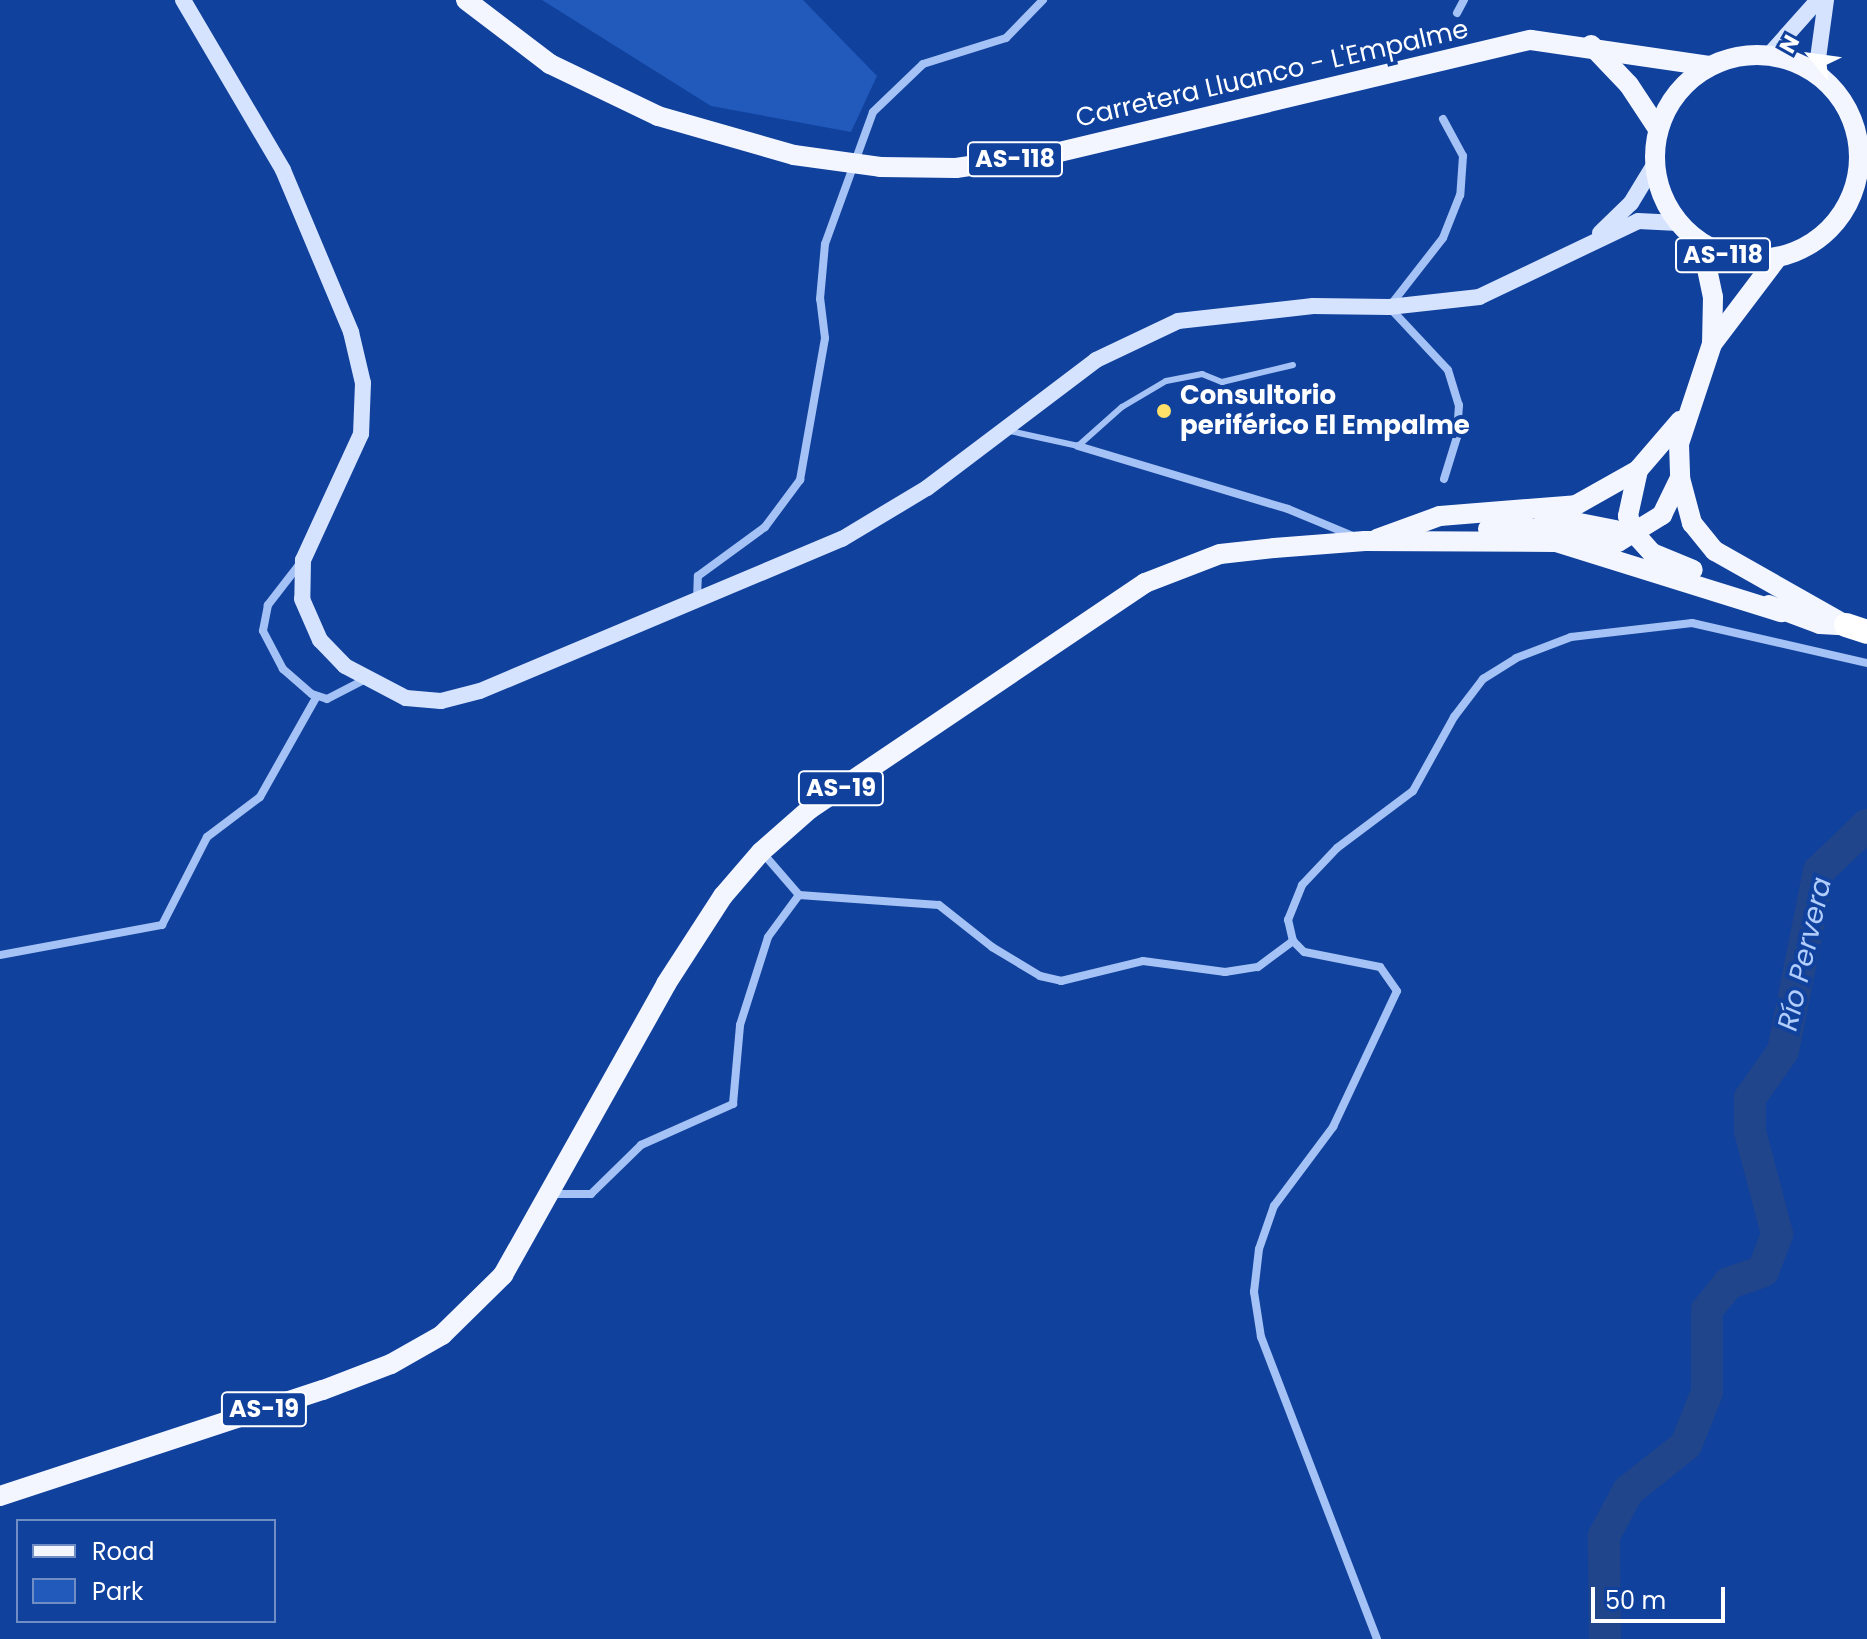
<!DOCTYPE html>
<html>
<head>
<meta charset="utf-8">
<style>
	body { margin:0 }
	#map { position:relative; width:1867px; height:1639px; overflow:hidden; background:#10419d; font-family:Poppins,sans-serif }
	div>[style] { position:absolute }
	.green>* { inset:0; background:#225abb }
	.river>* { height:32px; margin:-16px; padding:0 16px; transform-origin:16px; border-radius:16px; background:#21458a }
	.lane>* { height:6px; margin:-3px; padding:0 3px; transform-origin:3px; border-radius:3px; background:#a4c2f5 }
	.street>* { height:8px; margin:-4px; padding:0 4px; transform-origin:4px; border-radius:4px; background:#a4c2f5 }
	.secondary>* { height:16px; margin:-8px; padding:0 8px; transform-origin:8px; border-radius:8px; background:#d5e3fe }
	.primary>* { height:20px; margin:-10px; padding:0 10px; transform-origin:10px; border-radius:10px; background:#f3f6ff }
	.primary>.ring { margin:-10px; padding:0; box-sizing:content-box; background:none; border:20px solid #f3f6ff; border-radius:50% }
	.highway>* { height:24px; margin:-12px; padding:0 12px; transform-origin:12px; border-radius:12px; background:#fff }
	.dots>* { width:22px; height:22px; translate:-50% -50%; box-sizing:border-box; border:4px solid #10419d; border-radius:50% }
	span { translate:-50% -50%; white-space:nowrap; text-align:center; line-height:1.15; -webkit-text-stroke:8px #10419d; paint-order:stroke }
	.shield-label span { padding:2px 6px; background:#10419d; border:2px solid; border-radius:6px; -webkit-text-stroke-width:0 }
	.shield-label { font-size:24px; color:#fff; font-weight:700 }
	.street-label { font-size:26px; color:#fff }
	.poi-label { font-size:26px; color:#fff; font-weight:700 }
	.left { translate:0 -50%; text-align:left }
	.water-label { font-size:28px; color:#b1cdfb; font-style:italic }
	.legend { position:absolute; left:16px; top:1519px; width:260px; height:104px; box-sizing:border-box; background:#10419d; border:2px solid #708dc4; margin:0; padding:10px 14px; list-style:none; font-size:24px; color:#fff }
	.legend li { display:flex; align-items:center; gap:16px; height:40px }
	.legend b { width:40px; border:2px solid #708dc4 }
	.north { position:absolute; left:1771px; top:16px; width:80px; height:80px; -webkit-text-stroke:6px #10419d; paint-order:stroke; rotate:299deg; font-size:22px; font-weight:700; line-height:32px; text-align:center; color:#fff }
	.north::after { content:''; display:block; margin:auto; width:28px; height:36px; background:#fff; clip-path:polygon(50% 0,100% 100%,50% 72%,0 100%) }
	.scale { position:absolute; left:1591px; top:1587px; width:134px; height:36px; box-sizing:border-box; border:4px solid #fff; border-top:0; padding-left:10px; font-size:24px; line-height:28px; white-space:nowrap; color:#fff; -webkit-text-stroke:6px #10419d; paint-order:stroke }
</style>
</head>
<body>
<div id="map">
	<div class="green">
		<i style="clip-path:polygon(542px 0,803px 0,877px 76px,851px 132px,711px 106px)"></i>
	</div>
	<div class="river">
		<i style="left:1605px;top:1639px;width:103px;rotate:-90.6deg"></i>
		<i style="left:1604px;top:1536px;width:51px;rotate:-61.9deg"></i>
		<i style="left:1628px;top:1491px;width:74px;rotate:-38.4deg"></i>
		<i style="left:1686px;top:1445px;width:57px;rotate:-68.4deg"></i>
		<i style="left:1707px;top:1392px;width:82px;rotate:-90deg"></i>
		<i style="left:1707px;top:1310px;width:35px;rotate:-51deg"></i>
		<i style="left:1729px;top:1283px;width:36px;rotate:-19deg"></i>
		<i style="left:1763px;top:1271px;width:40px;rotate:-69deg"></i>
		<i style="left:1777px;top:1234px;width:106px;rotate:-104.7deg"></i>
		<i style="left:1750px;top:1131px;width:33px;rotate:-90deg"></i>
		<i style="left:1750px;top:1098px;width:57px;rotate:-54.9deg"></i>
		<i style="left:1783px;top:1051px;width:184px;rotate:-78.7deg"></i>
		<i style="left:1819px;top:871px;width:66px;rotate:-43.8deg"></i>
	</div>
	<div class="lane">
		<i style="left:1010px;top:431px;width:70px;rotate:12.4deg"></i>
		<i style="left:1078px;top:446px;width:59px;rotate:-41.6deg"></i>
		<i style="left:1122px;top:407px;width:51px;rotate:-30.6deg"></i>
		<i style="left:1166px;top:381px;width:37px;rotate:-11deg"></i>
		<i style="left:1202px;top:374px;width:22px;rotate:22deg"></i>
		<i style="left:1222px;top:382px;width:73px;rotate:-13.5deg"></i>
	</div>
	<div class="street">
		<i style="left:1457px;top:13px;width:15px;rotate:-62deg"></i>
		<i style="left:1443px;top:119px;width:42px;rotate:61.6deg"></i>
		<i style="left:1463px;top:156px;width:39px;rotate:94deg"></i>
		<i style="left:1460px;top:195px;width:46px;rotate:111.6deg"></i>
		<i style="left:1443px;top:238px;width:88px;rotate:128deg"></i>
		<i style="left:1389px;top:307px;width:86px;rotate:46.9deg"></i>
		<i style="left:1448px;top:370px;width:37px;rotate:73deg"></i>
		<i style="left:1459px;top:405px;width:32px;rotate:94deg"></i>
		<i style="left:1457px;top:437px;width:44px;rotate:107.2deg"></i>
		<i style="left:1078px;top:446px;width:219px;rotate:16.7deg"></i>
		<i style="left:1288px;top:509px;width:70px;rotate:22.6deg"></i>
		<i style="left:302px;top:561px;width:56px;rotate:127.7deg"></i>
		<i style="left:268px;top:605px;width:26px;rotate:101deg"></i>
		<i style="left:263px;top:631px;width:43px;rotate:62.2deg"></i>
		<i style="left:283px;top:669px;width:38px;rotate:41deg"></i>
		<i style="left:312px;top:694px;width:16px;rotate:18deg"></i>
		<i style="left:327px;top:699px;width:42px;rotate:-27.2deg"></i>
		<i style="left:697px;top:600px;width:24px;rotate:-88deg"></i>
		<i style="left:698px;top:576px;width:83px;rotate:-36.2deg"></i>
		<i style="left:765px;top:527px;width:59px;rotate:-53.3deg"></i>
		<i style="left:800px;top:480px;width:144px;rotate:-80deg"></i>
		<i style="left:825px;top:338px;width:39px;rotate:-97deg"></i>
		<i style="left:820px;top:299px;width:55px;rotate:-84.8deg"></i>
		<i style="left:825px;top:244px;width:140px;rotate:-70deg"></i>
		<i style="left:873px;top:112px;width:69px;rotate:-43.8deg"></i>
		<i style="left:923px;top:64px;width:87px;rotate:-17.4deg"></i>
		<i style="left:1006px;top:38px;width:53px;rotate:-45.8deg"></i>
		<i style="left:762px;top:852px;width:57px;rotate:49.3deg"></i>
		<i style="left:799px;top:895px;width:140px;rotate:4.1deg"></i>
		<i style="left:939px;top:905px;width:68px;rotate:38.4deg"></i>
		<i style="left:992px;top:947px;width:56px;rotate:31.1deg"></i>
		<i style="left:1040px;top:976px;width:22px;rotate:13deg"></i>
		<i style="left:1061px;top:981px;width:84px;rotate:-13.7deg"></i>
		<i style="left:1143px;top:961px;width:83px;rotate:7.6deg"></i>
		<i style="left:1225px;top:972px;width:33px;rotate:-9deg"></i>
		<i style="left:1258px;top:967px;width:44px;rotate:-36.6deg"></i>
		<i style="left:0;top:955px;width:165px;rotate:-10.5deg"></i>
		<i style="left:162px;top:925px;width:99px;rotate:-62.9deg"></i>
		<i style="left:207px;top:837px;width:66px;rotate:-37deg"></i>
		<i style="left:260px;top:797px;width:116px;rotate:-60.6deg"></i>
		<i style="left:550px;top:1194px;width:41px"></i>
		<i style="left:591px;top:1194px;width:70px;rotate:-44.4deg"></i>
		<i style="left:641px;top:1145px;width:101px;rotate:-24deg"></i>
		<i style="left:733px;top:1104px;width:79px;rotate:-84.9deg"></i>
		<i style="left:740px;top:1025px;width:92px;rotate:-72.3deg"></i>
		<i style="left:768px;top:937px;width:52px;rotate:-53.6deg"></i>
		<i style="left:1377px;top:1639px;width:324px;rotate:-111deg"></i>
		<i style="left:1261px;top:1337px;width:46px;rotate:-98.8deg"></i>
		<i style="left:1254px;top:1292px;width:43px;rotate:-83.4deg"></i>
		<i style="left:1259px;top:1249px;width:46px;rotate:-70.8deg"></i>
		<i style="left:1274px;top:1206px;width:99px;rotate:-53.2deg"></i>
		<i style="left:1333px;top:1127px;width:150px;rotate:-64.8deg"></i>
		<i style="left:1397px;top:991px;width:29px;rotate:-125deg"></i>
		<i style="left:1380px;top:967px;width:77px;rotate:-168.8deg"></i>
		<i style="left:1304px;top:952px;width:16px;rotate:-135deg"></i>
		<i style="left:1293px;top:941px;width:22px;rotate:-103deg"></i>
		<i style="left:1288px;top:920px;width:38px;rotate:-68deg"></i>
		<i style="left:1302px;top:885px;width:51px;rotate:-46.6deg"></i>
		<i style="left:1337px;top:848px;width:95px;rotate:-36.9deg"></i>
		<i style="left:1413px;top:791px;width:85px;rotate:-61deg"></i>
		<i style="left:1454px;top:717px;width:48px;rotate:-52.7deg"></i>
		<i style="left:1483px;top:679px;width:39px;rotate:-32deg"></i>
		<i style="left:1516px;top:658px;width:59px;rotate:-20.9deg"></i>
		<i style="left:1571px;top:637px;width:122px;rotate:-6.6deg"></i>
		<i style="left:1692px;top:623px;width:180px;rotate:12.9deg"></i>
	</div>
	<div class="secondary">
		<i style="left:183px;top:0;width:197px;rotate:59.5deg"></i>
		<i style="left:283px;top:170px;width:176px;rotate:67.2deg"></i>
		<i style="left:351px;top:332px;width:52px;rotate:76.8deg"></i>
		<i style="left:363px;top:383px;width:51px;rotate:92.2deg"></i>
		<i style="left:361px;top:434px;width:139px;rotate:114.7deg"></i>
		<i style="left:303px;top:560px;width:39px;rotate:91deg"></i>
		<i style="left:302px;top:599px;width:45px;rotate:66.3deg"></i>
		<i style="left:320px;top:640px;width:36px;rotate:46deg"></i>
		<i style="left:345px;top:666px;width:69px;rotate:27.7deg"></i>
		<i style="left:406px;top:698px;width:35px;rotate:5deg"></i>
		<i style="left:441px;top:701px;width:40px;rotate:-14.4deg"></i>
		<i style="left:480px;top:691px;width:393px;rotate:-22.8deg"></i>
		<i style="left:842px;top:539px;width:99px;rotate:-31deg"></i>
		<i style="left:927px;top:488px;width:212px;rotate:-37.1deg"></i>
		<i style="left:1096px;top:360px;width:91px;rotate:-25.4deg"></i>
		<i style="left:1178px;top:321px;width:136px;rotate:-6.3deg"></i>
		<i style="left:1313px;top:306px;width:76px;rotate:0.8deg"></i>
		<i style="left:1389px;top:307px;width:91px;rotate:-6.3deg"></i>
		<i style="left:1479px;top:297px;width:176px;rotate:-25.5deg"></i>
		<i style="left:1638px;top:221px;width:40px;rotate:2.9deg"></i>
		<i style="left:1769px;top:55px;width:74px;rotate:-48.3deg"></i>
		<i style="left:1816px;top:73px;width:74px;rotate:-82.2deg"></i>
		<i style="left:1600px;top:233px;width:43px;rotate:-44.1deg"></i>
		<i style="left:1631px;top:203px;width:44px;rotate:-58.8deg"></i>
	</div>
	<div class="primary">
		<i style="left:466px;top:0;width:106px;rotate:37.3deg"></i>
		<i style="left:550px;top:64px;width:120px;rotate:25.7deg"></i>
		<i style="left:658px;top:116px;width:141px;rotate:16deg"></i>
		<i style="left:794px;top:155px;width:87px;rotate:7.9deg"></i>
		<i style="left:880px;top:167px;width:76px;rotate:0.8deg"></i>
		<i style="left:956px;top:168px;width:96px;rotate:-8.4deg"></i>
		<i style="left:1051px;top:154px;width:493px;rotate:-13.4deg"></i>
		<i style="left:1531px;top:40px;width:180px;rotate:8.3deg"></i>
		<i style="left:1591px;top:45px;width:55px;rotate:46.5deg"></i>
		<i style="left:1629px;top:85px;width:53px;rotate:56.6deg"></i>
		<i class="ring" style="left:1655px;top:55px;width:184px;height:184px"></i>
		<i style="left:1702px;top:245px;width:53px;rotate:78.1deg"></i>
		<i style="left:1713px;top:297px;width:47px;rotate:91.2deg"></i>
		<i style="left:1712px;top:344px;width:105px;rotate:108.3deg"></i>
		<i style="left:1679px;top:444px;width:34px;rotate:88deg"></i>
		<i style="left:1680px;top:478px;width:47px;rotate:75.1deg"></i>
		<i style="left:1692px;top:523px;width:36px;rotate:51deg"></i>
		<i style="left:1715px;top:551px;width:150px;rotate:29.5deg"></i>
		<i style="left:1712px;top:344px;width:108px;rotate:-52.9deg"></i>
		<i style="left:1638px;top:470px;width:47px;rotate:102.3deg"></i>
		<i style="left:1628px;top:516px;width:19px;rotate:69deg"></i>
		<i style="left:1635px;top:534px;width:25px;rotate:48deg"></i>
		<i style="left:1652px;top:553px;width:44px;rotate:22.5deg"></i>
		<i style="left:1544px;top:516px;width:88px;rotate:11.2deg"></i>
		<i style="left:1488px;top:529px;width:41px;rotate:-1.4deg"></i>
		<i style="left:1529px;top:528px;width:90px;rotate:8.9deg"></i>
		<i style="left:1618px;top:542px;width:52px;rotate:-31.5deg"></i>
		<i style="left:1662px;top:515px;width:41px;rotate:-64.1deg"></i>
		<i style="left:1377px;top:539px;width:67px;rotate:-20.1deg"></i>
		<i style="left:1440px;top:516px;width:136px;rotate:-4.6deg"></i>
		<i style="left:1576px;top:505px;width:71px;rotate:-29.4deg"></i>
		<i style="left:1638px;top:470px;width:65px;rotate:-49.4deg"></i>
		<i style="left:1769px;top:605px;width:54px;rotate:20.4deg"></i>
		<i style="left:1820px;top:624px;width:22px;rotate:3deg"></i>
		<i style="left:0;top:1496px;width:340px;rotate:-18.2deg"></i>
		<i style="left:323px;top:1390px;width:73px;rotate:-20.9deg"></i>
		<i style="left:391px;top:1364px;width:59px;rotate:-29.6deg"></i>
		<i style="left:442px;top:1335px;width:86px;rotate:-44.5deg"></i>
		<i style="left:503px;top:1275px;width:334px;rotate:-60.7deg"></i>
		<i style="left:666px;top:984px;width:105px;rotate:-57.1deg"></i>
		<i style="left:723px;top:896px;width:58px;rotate:-49.2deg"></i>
		<i style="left:761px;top:852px;width:65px;rotate:-41.3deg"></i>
		<i style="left:810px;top:809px;width:404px;rotate:-34deg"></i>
		<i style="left:1145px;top:583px;width:80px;rotate:-21.1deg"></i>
		<i style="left:1220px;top:554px;width:54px;rotate:-6.3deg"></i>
		<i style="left:1274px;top:548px;width:91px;rotate:-4.4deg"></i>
		<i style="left:1365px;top:541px;width:191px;rotate:0.3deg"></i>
		<i style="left:1556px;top:542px;width:236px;rotate:17.3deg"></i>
	</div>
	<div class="highway">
		<i style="left:1846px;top:625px;width:22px;rotate:18deg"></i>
	</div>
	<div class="dots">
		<i style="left:1164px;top:411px;background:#ffe069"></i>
	</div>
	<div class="shield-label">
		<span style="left:1015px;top:159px">AS-118</span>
		<span style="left:1723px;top:255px">AS-118</span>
		<span style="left:841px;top:788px">AS-19</span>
		<span style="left:264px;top:1409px">AS-19</span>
	</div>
	<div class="street-label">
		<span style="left:1272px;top:74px;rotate:-13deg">Carretera Lluanco - L'Empalme</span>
	</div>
	<div class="poi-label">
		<span class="left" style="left:1180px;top:411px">Consultorio<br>periférico El Empalme</span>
	</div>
	<div class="water-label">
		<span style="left:1805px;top:954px;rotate:-77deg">Río Pervera</span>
	</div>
	<ul class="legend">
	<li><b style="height:10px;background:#f3f6ff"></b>Road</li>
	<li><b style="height:22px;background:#225abb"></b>Park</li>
	</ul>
	<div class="north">N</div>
	<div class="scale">50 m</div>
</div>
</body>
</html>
